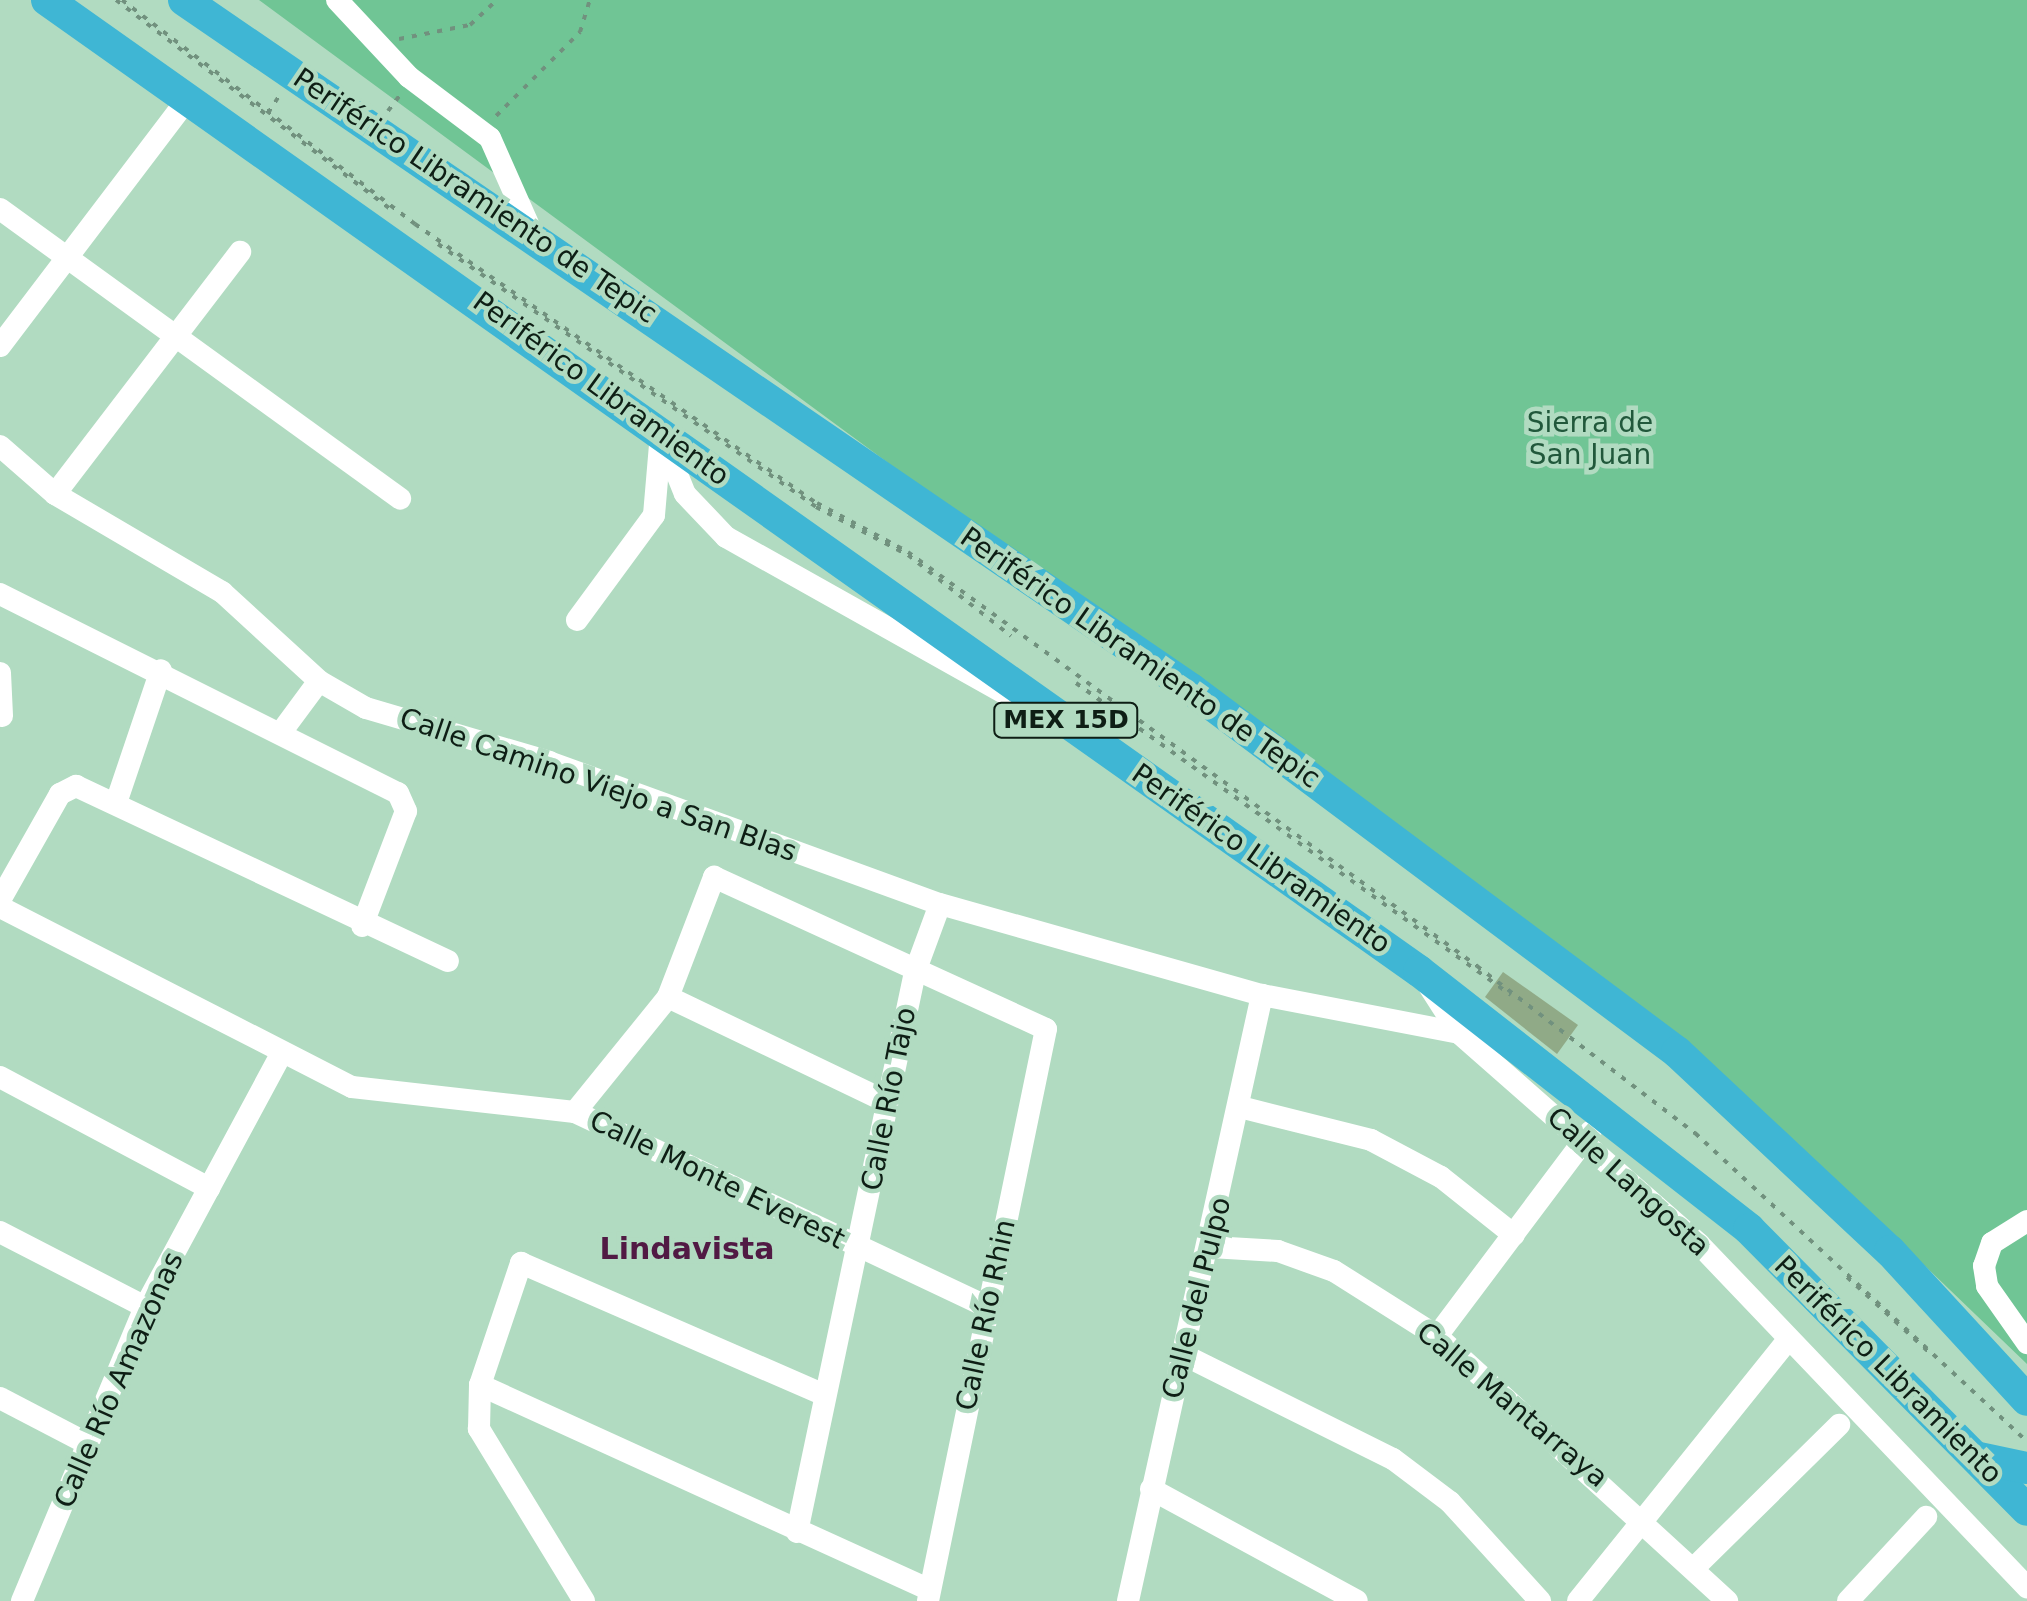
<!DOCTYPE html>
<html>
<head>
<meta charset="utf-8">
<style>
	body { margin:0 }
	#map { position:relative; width:2027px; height:1601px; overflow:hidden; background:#b1dbc1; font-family:"DejaVu Sans",sans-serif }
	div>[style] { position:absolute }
	.green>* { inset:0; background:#70c595 }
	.building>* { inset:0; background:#90aa87 }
	.path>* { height:4px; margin-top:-2px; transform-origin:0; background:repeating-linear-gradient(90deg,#71917e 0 5px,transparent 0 13px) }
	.minor>* { height:22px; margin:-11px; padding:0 11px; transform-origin:11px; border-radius:11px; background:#fff }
	.highway>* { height:32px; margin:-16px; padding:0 16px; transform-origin:16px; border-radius:16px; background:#3fb6d4 }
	span { translate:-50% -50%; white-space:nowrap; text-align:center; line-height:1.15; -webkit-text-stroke:9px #b1dbc1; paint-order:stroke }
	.shield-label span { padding:2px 8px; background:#b1dbc1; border:2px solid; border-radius:8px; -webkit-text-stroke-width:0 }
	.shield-label { font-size:25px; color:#0e1e15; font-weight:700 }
	.street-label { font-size:28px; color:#0e1e15 }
	.park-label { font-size:28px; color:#21583b }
	.neighbourhood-label { font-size:30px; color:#511a44; font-weight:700 }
</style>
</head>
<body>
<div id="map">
	<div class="green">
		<i style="clip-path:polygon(259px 0,2027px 0,2027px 1364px,1820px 1165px,1228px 713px)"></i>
	</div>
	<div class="building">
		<i style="clip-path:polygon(1503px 972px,1578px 1025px,1557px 1054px,1485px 997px)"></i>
	</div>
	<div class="path">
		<i style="left:116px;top:0;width:350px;rotate:37.3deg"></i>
		<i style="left:122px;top:0;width:369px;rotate:37.4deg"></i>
		<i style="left:415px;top:224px;width:489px;rotate:34.8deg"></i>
		<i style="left:817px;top:503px;width:103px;rotate:28.3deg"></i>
		<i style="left:908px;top:552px;width:704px;rotate:36.04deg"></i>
		<i style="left:1477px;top:966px;width:275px;rotate:37.5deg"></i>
		<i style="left:1695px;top:1133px;width:454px;rotate:42.9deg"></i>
		<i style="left:399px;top:39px;width:72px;rotate:-11.2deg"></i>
		<i style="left:470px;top:25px;width:37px;rotate:-43deg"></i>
		<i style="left:388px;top:111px;width:20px;rotate:-53deg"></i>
		<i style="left:268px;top:113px;width:20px;rotate:-57deg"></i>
		<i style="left:496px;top:116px;width:119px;rotate:-45deg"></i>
		<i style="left:580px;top:32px;width:34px;rotate:-73deg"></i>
		<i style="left:438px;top:244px;width:460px;rotate:34.8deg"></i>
		<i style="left:816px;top:507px;width:104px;rotate:27.6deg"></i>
		<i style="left:908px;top:555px;width:131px;rotate:38.2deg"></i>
		<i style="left:1076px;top:683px;width:535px;rotate:35.65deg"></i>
		<i style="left:1847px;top:1277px;width:115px;rotate:42.5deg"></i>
	</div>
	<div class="minor">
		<i style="left:337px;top:0;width:105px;rotate:46.9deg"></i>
		<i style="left:409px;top:77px;width:101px;rotate:37deg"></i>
		<i style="left:490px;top:138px;width:106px;rotate:66.1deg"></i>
		<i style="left:0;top:209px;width:494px;rotate:35.9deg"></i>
		<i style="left:0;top:346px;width:311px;rotate:-52.8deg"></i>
		<i style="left:662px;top:437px;width:61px;rotate:68deg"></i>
		<i style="left:685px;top:494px;width:59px;rotate:46.4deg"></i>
		<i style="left:726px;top:537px;width:327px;rotate:29.3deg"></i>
		<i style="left:0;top:446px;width:73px;rotate:41.1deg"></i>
		<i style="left:55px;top:494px;width:194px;rotate:30.4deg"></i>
		<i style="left:222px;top:592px;width:132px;rotate:42.5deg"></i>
		<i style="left:319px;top:681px;width:54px;rotate:29.9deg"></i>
		<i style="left:366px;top:708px;width:191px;rotate:16.4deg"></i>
		<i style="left:549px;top:762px;width:416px;rotate:20deg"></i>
		<i style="left:940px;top:904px;width:335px;rotate:15.8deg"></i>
		<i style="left:1262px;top:995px;width:201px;rotate:10.9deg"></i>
		<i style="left:55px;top:494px;width:305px;rotate:-52.6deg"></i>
		<i style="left:0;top:594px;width:445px;rotate:26.6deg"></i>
		<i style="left:398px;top:793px;width:20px;rotate:66deg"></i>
		<i style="left:406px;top:811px;width:123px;rotate:110.9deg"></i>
		<i style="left:577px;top:620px;width:130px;rotate:-53.7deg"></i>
		<i style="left:654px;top:515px;width:81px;rotate:-85.1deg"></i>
		<i style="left:0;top:673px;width:43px;rotate:87.3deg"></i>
		<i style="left:282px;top:731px;width:62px;rotate:-53.5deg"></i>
		<i style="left:116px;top:803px;width:140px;rotate:-71.3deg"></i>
		<i style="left:0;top:900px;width:122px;rotate:-60.5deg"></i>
		<i style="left:60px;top:794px;width:18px;rotate:-27deg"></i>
		<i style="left:76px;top:786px;width:411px;rotate:25.2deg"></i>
		<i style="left:0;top:907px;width:395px;rotate:27.1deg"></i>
		<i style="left:352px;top:1087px;width:224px;rotate:6.4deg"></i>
		<i style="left:575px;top:1112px;width:454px;rotate:25.3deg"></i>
		<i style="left:1429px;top:986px;width:56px;rotate:57.4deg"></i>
		<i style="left:1459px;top:1033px;width:320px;rotate:41.3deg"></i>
		<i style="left:1699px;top:1244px;width:475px;rotate:46.3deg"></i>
		<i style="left:668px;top:997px;width:243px;rotate:25.6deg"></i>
		<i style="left:0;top:1077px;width:237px;rotate:28deg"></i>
		<i style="left:1240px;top:1107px;width:135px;rotate:14.1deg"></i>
		<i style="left:1371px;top:1140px;width:79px;rotate:27.9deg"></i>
		<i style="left:1441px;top:1177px;width:93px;rotate:38.5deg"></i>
		<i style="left:575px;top:1112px;width:148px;rotate:-51deg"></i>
		<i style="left:668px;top:997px;width:129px;rotate:-69deg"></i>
		<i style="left:714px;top:877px;width:365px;rotate:24.6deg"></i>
		<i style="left:1046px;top:1029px;width:584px;rotate:101.66deg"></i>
		<i style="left:2027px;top:1221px;width:41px;rotate:147.8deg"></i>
		<i style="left:1992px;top:1243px;width:24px;rotate:109deg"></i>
		<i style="left:1984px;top:1266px;width:20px;rotate:81deg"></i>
		<i style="left:1987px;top:1286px;width:70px;rotate:54.9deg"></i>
		<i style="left:0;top:1232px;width:163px;rotate:27.3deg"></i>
		<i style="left:1211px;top:1247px;width:67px;rotate:3.4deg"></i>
		<i style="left:1278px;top:1251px;width:59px;rotate:19.7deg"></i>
		<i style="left:1334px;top:1271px;width:122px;rotate:32.3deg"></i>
		<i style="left:1437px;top:1336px;width:393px;rotate:42.4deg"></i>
		<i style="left:1437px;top:1336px;width:256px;rotate:-53.1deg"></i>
		<i style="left:1184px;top:1355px;width:233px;rotate:26.5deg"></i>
		<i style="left:1393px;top:1459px;width:71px;rotate:37deg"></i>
		<i style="left:1450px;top:1502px;width:134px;rotate:47.7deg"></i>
		<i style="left:480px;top:1385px;width:494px;rotate:24.5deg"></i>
		<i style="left:0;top:1398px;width:99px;rotate:27.6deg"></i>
		<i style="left:1151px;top:1489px;width:234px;rotate:28.5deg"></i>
		<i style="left:797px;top:1532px;width:572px;rotate:-78.1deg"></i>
		<i style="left:915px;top:972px;width:72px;rotate:-69.8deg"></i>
		<i style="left:1694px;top:1568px;width:204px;rotate:-44.6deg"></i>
		<i style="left:22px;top:1601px;width:319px;rotate:-67.3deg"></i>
		<i style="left:145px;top:1307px;width:285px;rotate:-61.7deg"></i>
		<i style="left:584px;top:1601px;width:202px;rotate:-121.4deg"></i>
		<i style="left:479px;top:1429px;width:44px;rotate:-88.7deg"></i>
		<i style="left:480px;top:1385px;width:129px;rotate:-71.4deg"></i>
		<i style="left:521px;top:1263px;width:331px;rotate:23.5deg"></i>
		<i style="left:1128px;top:1601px;width:621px;rotate:-77.53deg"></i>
		<i style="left:1578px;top:1601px;width:335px;rotate:-51.2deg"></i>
		<i style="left:1848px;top:1601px;width:115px;rotate:-47.1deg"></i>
	</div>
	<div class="highway">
		<i style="left:47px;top:0;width:1681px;rotate:35.29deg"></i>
		<i style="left:1419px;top:971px;width:419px;rotate:38deg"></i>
		<i style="left:1749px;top:1229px;width:395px;rotate:45.3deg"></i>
		<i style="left:184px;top:0;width:1220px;rotate:34.38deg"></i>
		<i style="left:1191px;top:689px;width:607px;rotate:36.76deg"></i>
		<i style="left:1677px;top:1052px;width:291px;rotate:43.1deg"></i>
		<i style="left:1890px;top:1251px;width:202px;rotate:47.4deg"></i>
		<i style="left:1979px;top:1458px;width:49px;rotate:11.8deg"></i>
	</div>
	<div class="shield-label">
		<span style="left:1066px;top:720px">MEX 15D</span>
	</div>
	<div class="street-label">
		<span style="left:475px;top:196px;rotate:34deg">Periférico Libramiento de Tepic</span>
		<span style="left:601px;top:389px;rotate:36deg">Periférico Libramiento</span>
		<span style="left:1140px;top:658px;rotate:35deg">Periférico Libramiento de Tepic</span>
		<span style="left:598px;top:785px;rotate:19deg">Calle Camino Viejo a San Blas</span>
		<span style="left:1261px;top:859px;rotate:35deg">Periférico Libramiento</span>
		<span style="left:889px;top:1099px;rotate:-79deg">Calle Río Tajo</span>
		<span style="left:717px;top:1180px;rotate:26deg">Calle Monte Everest</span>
		<span style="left:1628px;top:1182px;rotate:42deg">Calle Langosta</span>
		<span style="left:1197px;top:1298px;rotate:-76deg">Calle del Pulpo</span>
		<span style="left:986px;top:1315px;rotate:-78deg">Calle Río Rhin</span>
		<span style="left:1888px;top:1370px;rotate:45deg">Periférico Libramiento</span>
		<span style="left:119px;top:1380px;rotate:-66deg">Calle Río Amazonas</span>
		<span style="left:1512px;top:1405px;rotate:40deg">Calle Mantarraya</span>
	</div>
	<div class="park-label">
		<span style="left:1590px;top:439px">Sierra de<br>San Juan</span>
	</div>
	<div class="neighbourhood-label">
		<span style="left:687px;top:1249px">Lindavista</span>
	</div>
</div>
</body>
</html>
